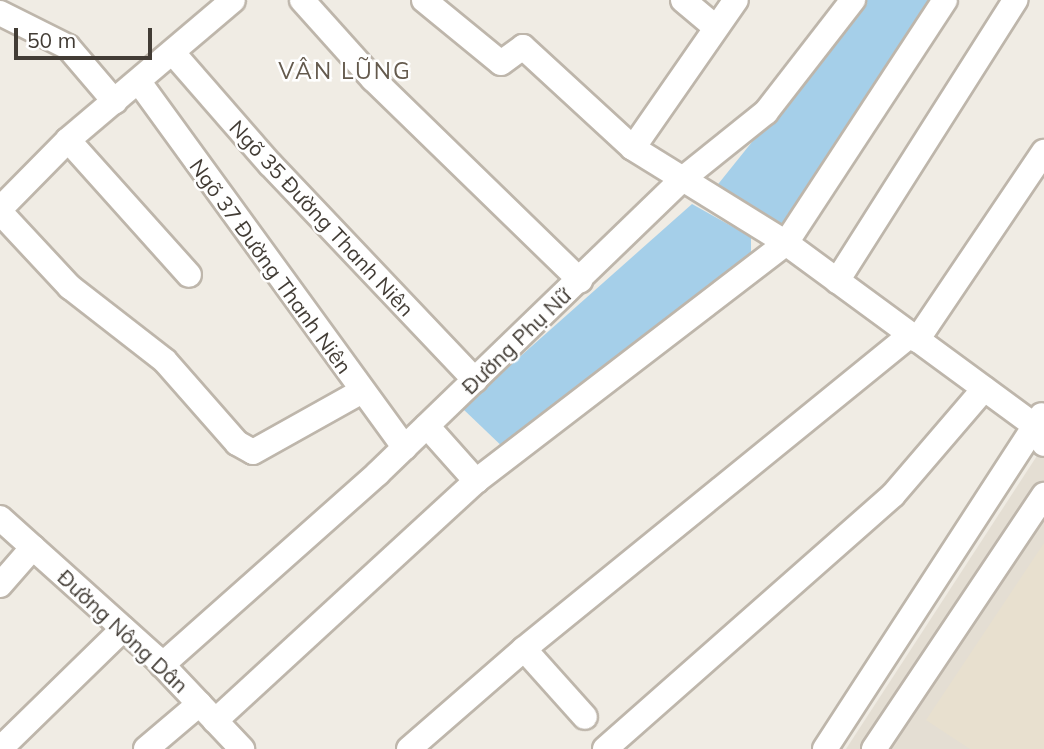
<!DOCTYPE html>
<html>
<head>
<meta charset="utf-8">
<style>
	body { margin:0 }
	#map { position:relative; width:1044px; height:749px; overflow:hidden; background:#f0ece4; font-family:Mulish,sans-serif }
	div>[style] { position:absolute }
	.residential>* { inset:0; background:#e4ded3 }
	.education>* { inset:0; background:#e8e0cf }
	.water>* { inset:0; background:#a5cfe9 }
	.roads { filter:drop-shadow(2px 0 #beb6ab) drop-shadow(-2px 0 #beb6ab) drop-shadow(0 2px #beb6ab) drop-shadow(0 -2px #beb6ab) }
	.minor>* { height:24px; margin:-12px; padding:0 12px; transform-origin:12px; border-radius:12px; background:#fff }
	span { translate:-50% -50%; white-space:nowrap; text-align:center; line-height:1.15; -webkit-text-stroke:5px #fff; paint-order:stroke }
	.street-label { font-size:21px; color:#423c35 }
	.neighbourhood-label { font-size:23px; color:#645a4d; letter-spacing:2px }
	.scale { position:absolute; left:14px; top:28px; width:138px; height:32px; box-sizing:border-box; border:4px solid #423c35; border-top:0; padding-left:9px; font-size:21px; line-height:24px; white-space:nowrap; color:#423c35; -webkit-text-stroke:5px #fff; paint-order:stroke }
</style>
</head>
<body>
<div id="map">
	<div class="residential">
		<i style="clip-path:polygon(1044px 445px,1044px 749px,846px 749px)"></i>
	</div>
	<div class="education">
		<i style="clip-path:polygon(1044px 543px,1044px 749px,970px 749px,926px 720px)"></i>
	</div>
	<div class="water">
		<i style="clip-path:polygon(866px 0,942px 0,782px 228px,715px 188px)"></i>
		<i style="clip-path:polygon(692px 204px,751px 237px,751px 254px,548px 429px,508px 452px,462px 408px)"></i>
	</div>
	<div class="roads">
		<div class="minor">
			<i style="left:302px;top:0;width:106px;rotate:48.1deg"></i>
			<i style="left:373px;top:79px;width:289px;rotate:44.2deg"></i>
			<i style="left:424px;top:0;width:99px;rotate:39.3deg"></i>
			<i style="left:501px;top:63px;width:27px;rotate:-36deg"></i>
			<i style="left:523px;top:47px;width:149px;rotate:42.6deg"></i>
			<i style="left:633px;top:148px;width:180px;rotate:31.8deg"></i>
			<i style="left:786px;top:243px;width:309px;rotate:36.3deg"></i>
			<i style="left:1035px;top:426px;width:20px;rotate:63deg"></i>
			<i style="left:683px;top:0;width:40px;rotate:40deg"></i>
			<i style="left:0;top:13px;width:76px;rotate:26.6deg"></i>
			<i style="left:68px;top:47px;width:72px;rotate:49.5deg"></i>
			<i style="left:173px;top:53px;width:147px;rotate:48.9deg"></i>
			<i style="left:270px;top:164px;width:298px;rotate:46.5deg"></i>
			<i style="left:139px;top:82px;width:452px;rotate:54deg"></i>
			<i style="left:68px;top:140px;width:181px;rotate:48.1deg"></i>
			<i style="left:633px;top:148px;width:180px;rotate:-55.2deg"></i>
			<i style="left:0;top:209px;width:97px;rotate:-45.4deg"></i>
			<i style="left:68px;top:140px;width:216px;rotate:-40.3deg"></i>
			<i style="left:0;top:212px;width:103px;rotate:47deg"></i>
			<i style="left:70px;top:287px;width:120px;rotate:37.9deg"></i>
			<i style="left:165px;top:361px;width:109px;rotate:48.7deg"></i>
			<i style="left:237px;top:443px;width:18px;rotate:29deg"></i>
			<i style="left:253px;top:452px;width:125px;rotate:-29.2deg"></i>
			<i style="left:837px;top:281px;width:333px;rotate:-57.6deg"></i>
			<i style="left:917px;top:340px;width:227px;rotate:-56deg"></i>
			<i style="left:427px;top:426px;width:74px;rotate:48.3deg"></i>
			<i style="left:0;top:518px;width:208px;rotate:41.9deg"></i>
			<i style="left:155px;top:657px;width:127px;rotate:46.6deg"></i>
			<i style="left:0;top:585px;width:50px;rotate:-49deg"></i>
			<i style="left:524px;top:649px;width:91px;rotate:48.1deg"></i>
			<i style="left:162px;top:665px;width:289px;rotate:-41.6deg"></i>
			<i style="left:378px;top:473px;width:420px;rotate:-44deg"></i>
			<i style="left:680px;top:181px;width:110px;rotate:-38.7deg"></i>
			<i style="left:766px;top:112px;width:142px;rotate:-52.2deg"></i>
			<i style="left:215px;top:721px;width:355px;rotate:-42.6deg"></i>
			<i style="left:476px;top:481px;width:391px;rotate:-37.5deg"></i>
			<i style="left:786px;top:243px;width:290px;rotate:-56.8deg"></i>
			<i style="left:0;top:749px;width:172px;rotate:-44.3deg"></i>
			<i style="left:146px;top:749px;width:70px;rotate:-40.3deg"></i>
			<i style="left:409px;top:749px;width:152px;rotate:-41deg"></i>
			<i style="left:524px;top:649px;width:498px;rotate:-39.1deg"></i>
			<i style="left:605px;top:749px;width:384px;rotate:-41.4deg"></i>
			<i style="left:893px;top:495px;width:140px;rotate:-49.4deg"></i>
			<i style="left:825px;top:749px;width:398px;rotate:-57deg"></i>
			<i style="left:874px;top:749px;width:306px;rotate:-56.2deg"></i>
		</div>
	</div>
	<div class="street-label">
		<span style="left:322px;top:218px;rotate:47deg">Ngõ 35 Đường Thanh Niên</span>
		<span style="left:271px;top:266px;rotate:54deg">Ngõ 37 Đường Thanh Niên</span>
		<span style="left:516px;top:341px;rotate:-44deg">Đường Phụ Nữ</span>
		<span style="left:123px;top:631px;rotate:43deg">Đường Nông Dân</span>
	</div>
	<div class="neighbourhood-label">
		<span style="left:345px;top:71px">VÂN LŨNG</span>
	</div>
	<div class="scale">50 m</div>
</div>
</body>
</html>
